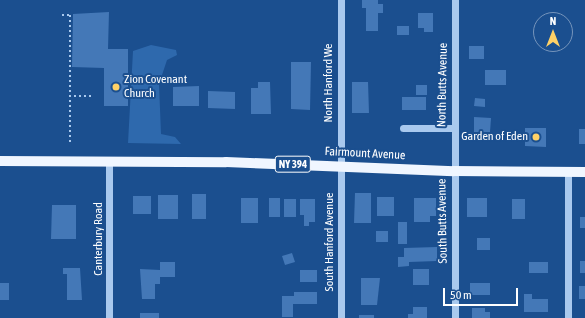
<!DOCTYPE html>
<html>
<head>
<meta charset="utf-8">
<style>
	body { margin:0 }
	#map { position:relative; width:585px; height:318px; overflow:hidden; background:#1b4f8f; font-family:"Asap Condensed",sans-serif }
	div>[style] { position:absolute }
	.green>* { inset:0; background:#2e69ad }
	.building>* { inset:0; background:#4478b7 }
	.path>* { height:2px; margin-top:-1px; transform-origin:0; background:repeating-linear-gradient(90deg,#a9c9ee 0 2px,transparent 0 5px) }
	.minor>* { height:7px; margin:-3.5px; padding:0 3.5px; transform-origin:3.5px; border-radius:3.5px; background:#a9c9ee }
	.major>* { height:10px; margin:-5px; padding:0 5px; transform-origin:5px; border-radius:5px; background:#f0f6ff }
	.dots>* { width:11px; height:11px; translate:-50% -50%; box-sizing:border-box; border:2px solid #1b4f8f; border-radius:50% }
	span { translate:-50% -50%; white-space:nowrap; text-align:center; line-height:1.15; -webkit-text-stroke:4px #1b4f8f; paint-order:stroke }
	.shield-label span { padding:1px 3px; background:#1b4f8f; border:1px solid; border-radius:3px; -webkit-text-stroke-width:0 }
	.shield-label { font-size:11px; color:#fff; font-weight:700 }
	.poi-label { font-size:12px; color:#fff }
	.left { translate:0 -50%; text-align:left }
	.right { translate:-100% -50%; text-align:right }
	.street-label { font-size:12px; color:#fff }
	.north { position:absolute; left:533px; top:12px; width:40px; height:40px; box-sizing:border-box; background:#1b4f8f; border:1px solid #7695bc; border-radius:50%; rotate:0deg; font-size:11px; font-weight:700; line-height:16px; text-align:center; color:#fff }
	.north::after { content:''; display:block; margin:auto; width:14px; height:18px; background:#ffd166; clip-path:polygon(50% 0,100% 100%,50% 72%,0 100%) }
	.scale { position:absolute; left:443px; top:288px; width:75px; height:18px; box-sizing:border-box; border:2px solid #fff; border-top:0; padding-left:5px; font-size:12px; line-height:14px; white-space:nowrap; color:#fff; -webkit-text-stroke:3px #1b4f8f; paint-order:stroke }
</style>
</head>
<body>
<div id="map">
	<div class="green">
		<i style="clip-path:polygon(151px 45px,176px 50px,177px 55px,167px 60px,159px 84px,161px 134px,175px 137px,181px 144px,128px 143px,133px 51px)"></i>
	</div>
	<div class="building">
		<i style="clip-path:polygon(362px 0,378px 0,378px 4px,383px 4px,383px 13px,378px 13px,378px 31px,366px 31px,366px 8px,362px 8px)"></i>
		<i style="clip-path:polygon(109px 12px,108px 49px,128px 49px,128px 106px,104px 106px,104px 68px,72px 67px,73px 14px)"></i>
		<i style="clip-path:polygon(418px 13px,433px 13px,433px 32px,424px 32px,424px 28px,418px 28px)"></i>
		<i style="clip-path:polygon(397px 26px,409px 26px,409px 35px,397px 35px)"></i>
		<i style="clip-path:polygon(469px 46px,484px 46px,484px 59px,469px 59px)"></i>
		<i style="clip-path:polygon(291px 62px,311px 62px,310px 110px,291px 109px)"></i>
		<i style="clip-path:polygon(485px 70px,506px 70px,506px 85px,485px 85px)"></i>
		<i style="clip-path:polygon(258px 82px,270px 82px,271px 114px,251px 114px,251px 88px,258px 88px)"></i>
		<i style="clip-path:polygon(352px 82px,368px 82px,369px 113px,352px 113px)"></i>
		<i style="clip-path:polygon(416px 85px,427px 85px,427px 95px,416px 95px)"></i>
		<i style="clip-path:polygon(199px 86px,199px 106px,173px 106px,173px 87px)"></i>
		<i style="clip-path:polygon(208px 91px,235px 92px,235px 109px,208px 108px)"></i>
		<i style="clip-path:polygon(402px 97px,426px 97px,426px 110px,402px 110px)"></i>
		<i style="clip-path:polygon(475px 98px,485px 99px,485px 107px,474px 106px)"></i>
		<i style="clip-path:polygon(474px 117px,491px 118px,490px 132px,474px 132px)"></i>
		<i style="clip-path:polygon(525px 128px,546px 128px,546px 147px,525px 146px)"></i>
		<i style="clip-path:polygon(579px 129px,585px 129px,585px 144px,579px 144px)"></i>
		<i style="clip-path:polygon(355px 193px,371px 193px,371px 223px,354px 223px)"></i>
		<i style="clip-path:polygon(192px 194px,206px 194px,206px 219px,192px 219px)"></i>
		<i style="clip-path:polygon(158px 195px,178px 195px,178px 219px,158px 219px)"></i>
		<i style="clip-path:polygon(133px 196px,151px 196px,151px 214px,133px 214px)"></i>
		<i style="clip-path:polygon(377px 197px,394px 197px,394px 216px,377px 216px)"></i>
		<i style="clip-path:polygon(241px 198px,258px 198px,258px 223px,241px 223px)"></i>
		<i style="clip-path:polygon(269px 198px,280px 198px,280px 217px,269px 217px)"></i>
		<i style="clip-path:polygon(414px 198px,436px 198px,436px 216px,430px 216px,430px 222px,414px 222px)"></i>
		<i style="clip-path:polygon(467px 198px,487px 198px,487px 217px,467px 217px)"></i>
		<i style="clip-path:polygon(284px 199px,296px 199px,296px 217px,284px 217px)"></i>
		<i style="clip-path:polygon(300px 199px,315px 199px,315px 222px,309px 222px,309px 226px,304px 226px,304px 215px,300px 215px)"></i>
		<i style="clip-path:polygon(512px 199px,525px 199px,525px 219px,512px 219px)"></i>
		<i style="clip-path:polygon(52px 205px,76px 205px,76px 239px,51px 239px)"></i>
		<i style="clip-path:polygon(580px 217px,585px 217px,585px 228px,580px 228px)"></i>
		<i style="clip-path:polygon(398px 222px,407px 222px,407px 244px,398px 244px)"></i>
		<i style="clip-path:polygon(376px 231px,388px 231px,388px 242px,376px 242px)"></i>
		<i style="clip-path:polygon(477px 238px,490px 238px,490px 250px,477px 250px)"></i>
		<i style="clip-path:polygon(437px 247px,437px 261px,409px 262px,409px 266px,398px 267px,398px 257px,404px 257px,404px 248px)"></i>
		<i style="clip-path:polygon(292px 253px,295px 262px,285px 265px,282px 256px)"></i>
		<i style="clip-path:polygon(580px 261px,585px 261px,585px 273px,580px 273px)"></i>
		<i style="clip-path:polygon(160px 262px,175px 262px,175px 277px,160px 277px,160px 284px,155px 284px,155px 299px,142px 299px,140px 269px,160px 270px)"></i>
		<i style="clip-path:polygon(529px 262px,548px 262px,548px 273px,529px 273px)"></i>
		<i style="clip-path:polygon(63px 268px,80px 268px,82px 300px,67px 300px,67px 274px,63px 274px)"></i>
		<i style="clip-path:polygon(413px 269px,429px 269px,429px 285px,413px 285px)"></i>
		<i style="clip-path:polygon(300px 270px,317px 270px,317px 282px,300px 282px)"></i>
		<i style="clip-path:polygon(361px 278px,380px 278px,377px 305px,361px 305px)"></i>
		<i style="clip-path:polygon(0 283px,9px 283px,9px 300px,0 300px)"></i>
		<i style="clip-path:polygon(470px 283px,490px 283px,490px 295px,470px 295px)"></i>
		<i style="clip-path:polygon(579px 286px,585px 286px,585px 299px,579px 299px)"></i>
		<i style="clip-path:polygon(294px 292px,317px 292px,317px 304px,293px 304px,293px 317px,282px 317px,282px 296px,294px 296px)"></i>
		<i style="clip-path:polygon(524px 294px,532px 294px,532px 299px,548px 299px,548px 312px,524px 312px)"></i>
		<i style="clip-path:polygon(413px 307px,427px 307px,427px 318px,408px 318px,408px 314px,413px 314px)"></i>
		<i style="clip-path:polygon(472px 308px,485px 308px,485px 312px,490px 312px,490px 318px,472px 318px)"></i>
		<i style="clip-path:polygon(140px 313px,159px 313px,159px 318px,140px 318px)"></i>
		<i style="clip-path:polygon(359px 315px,374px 315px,374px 318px,359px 318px)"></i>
	</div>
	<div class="path">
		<i style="left:62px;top:15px;width:8px"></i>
		<i style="left:70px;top:15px;width:129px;rotate:90deg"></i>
		<i style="left:69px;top:96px;width:22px"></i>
	</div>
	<div class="minor">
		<i style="left:341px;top:0;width:318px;rotate:90deg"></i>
		<i style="left:455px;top:0;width:318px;rotate:90deg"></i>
		<i style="left:403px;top:128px;width:50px"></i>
		<i style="left:109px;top:161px;width:157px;rotate:90deg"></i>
		<i style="left:568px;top:318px;width:146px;rotate:-90deg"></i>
	</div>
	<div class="major">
		<i style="left:0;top:161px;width:226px;rotate:0.3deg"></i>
		<i style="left:226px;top:162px;width:228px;rotate:2.3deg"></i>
		<i style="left:454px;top:171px;width:131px;rotate:0.4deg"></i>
	</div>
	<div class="dots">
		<i style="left:116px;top:87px;background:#ffd166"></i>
		<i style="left:536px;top:137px;background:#ffd166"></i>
	</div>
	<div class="shield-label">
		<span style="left:293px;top:164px">NY 394</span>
	</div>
	<div class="poi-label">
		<span class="left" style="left:124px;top:87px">Zion Covenant<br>Church</span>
		<span class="right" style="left:528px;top:137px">Garden of Eden</span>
	</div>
	<div class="street-label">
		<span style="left:329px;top:83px;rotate:-90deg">North Hanford We</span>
		<span style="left:443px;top:85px;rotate:-89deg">North Butts Avenue</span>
		<span style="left:365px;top:154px;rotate:3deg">Fairmount Avenue</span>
		<span style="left:443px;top:221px;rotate:-91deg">South Butts Avenue</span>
		<span style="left:99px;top:239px;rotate:-90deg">Canterbury Road</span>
		<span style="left:330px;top:242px;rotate:-90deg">South Hanford Avenue</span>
	</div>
	<div class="north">N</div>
	<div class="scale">50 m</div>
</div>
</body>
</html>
